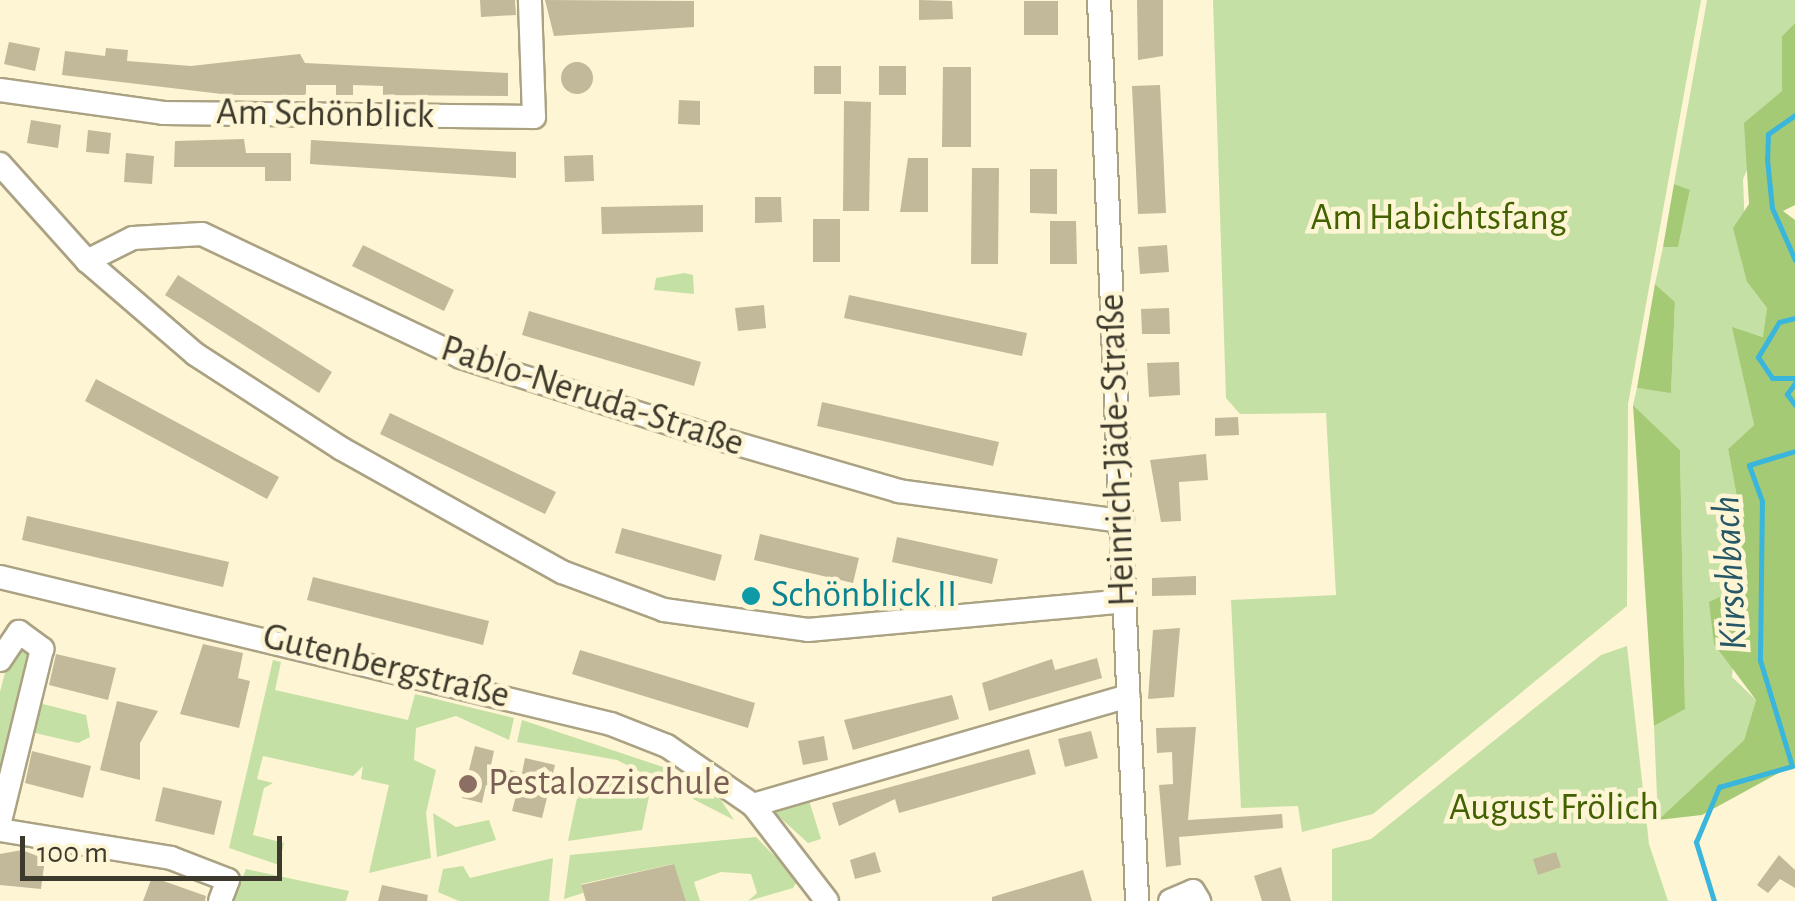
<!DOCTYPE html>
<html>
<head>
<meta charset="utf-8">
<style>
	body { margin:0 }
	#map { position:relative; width:1795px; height:901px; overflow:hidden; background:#fef5d4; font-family:"Alegreya Sans",sans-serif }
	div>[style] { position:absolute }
	.green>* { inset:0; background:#c5e0a4 }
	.forest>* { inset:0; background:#a5ca76 }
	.stream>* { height:5px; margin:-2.5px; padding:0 2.5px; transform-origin:2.5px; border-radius:2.5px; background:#3ab5db }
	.building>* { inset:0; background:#c1b999 }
	.round { border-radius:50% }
	.roads { filter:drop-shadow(2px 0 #aaa283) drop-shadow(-2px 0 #aaa283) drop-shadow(0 2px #aaa283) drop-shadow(0 -2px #aaa283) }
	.minor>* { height:22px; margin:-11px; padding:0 11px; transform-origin:11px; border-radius:11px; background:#fff }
	.dots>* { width:28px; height:28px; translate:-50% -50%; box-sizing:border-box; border:5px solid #fef5d4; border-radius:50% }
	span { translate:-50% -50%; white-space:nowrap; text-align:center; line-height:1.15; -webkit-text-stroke:9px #fef5d4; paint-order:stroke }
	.street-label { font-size:38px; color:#3d3a2d }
	.park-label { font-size:38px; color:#426100 }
	.culture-label { font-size:38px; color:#0d838f }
	.left { translate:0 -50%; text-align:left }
	.education-label { font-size:38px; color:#785e54 }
	.water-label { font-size:40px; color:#265868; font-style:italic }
	.scale { position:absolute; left:20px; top:836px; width:262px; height:45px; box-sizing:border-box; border:5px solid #3d3a2d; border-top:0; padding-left:12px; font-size:30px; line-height:35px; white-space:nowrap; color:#3d3a2d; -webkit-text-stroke:8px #fef5d4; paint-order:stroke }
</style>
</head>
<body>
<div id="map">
	<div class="green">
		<i style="clip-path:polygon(1213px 0,1701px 0,1628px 404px,1627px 606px,1373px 814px,1302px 832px,1298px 806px,1241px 808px,1231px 600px,1336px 595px,1326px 413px,1240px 414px,1226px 398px)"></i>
		<i style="clip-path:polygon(1707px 0,1795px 0,1795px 23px,1782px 36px,1782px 91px,1743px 179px,1747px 282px,1767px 308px,1764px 337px,1733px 328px,1754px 425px,1728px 449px,1743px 530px,1732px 677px,1756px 700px,1744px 740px,1658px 820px,1654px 726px,1685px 708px,1680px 450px,1633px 405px,1637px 388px,1671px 392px,1675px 302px,1655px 284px,1663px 247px,1678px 246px,1690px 191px,1674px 184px)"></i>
		<i style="clip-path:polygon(684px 273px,693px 275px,694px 294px,654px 290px,656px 278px)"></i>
		<i style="clip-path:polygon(12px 645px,34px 646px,0 792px,0 692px)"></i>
		<i style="clip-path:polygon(1627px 646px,1649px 844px,1668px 901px,1332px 901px,1332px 849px,1371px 839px,1601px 655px)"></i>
		<i style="clip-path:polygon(273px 660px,281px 662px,275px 690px,408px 720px,415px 694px,514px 718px,509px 740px,456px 716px,416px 728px,414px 760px,436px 770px,426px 813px,431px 858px,369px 873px,389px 785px,361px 779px,363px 766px,353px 776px,263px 756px,257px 779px,273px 783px,264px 788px,253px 835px,284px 843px,279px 865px,229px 848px)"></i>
		<i style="clip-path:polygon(39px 703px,86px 715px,90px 737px,78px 743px,31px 732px)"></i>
		<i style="clip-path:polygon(522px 720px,663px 767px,721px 800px,734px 820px,617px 760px,517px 742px)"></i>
		<i style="clip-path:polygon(582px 774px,651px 787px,642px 830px,568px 841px)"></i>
		<i style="clip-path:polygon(807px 794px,821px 839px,808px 843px,775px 813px)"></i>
		<i style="clip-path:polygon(433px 813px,456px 827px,489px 820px,496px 840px,437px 857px)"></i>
		<i style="clip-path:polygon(756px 837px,798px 880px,793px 888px,748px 901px,757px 893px,751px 874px,721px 872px,694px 882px,700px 901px,686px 901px,673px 864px,581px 884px,583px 893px,564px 899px,570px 855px)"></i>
		<i style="clip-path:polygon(553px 858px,549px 901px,459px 901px,438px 892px,443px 869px,463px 866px,470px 878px)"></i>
		<i style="clip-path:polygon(246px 869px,349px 891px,346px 901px,233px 901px)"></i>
	</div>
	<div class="forest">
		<i style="clip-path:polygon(1795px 23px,1795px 205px,1783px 211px,1795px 220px,1795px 764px,1702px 815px,1658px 820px,1744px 740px,1756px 700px,1714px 644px,1709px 602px,1737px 589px,1743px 530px,1728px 449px,1754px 425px,1732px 327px,1763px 337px,1767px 308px,1747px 282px,1733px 228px,1749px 204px,1744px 123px,1782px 91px,1782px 36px)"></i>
		<i style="clip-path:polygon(1674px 184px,1690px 190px,1678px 247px,1663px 247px)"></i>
		<i style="clip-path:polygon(1655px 284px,1675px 302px,1671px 393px,1637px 388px)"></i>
		<i style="clip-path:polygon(1633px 405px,1680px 450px,1685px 709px,1654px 726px)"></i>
	</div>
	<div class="stream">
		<i style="left:1795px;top:115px;width:33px;rotate:145deg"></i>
		<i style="left:1768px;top:134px;width:25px;rotate:92deg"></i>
		<i style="left:1767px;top:159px;width:49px;rotate:84.2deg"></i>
		<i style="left:1772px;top:208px;width:57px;rotate:66.1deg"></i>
		<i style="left:1795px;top:318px;width:16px;rotate:166deg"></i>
		<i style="left:1779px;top:322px;width:41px;rotate:121deg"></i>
		<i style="left:1758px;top:357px;width:25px;rotate:56deg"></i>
		<i style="left:1772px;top:378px;width:23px"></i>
		<i style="left:1795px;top:383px;width:14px;rotate:126deg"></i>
		<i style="left:1787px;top:394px;width:14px;rotate:54deg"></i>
		<i style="left:1714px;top:901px;width:62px;rotate:-107deg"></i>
		<i style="left:1696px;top:842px;width:60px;rotate:-67.3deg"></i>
		<i style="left:1719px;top:787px;width:76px;rotate:-16deg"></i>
		<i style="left:1792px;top:766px;width:111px;rotate:-106.8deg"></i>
		<i style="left:1760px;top:660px;width:159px;rotate:-89.3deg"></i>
		<i style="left:1762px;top:501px;width:38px;rotate:-110deg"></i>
		<i style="left:1749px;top:465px;width:48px;rotate:-16.9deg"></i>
	</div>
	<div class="building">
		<i style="clip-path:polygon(480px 0,515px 0,516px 15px,481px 17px)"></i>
		<i style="clip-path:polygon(545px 0,694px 1px,694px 27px,554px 36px)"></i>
		<i style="clip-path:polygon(919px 0,952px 1px,953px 19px,919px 20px)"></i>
		<i style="clip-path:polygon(1137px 0,1163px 0,1163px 56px,1138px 60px)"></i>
		<i style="clip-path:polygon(1024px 1px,1058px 1px,1058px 35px,1024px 35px)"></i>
		<i style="clip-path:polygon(9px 42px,40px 48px,35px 71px,4px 64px)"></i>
		<i style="clip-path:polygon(106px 48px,128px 50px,127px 61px,191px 66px,300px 54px,305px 63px,508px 73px,508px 96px,383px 95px,383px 86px,353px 85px,353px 95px,336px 95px,336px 85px,306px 85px,306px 95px,230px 95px,62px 75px,65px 51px,105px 56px)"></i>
		<i class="round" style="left:561px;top:62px;width:32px;height:32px"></i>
		<i style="clip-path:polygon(814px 66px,841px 66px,841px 94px,814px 94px)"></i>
		<i style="clip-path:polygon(879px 66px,906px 66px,906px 95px,879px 95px)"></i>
		<i style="clip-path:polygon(943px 67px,971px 67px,971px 147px,942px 147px)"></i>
		<i style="clip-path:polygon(1160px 85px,1166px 213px,1138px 214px,1132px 86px)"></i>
		<i style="clip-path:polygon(679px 100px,700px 101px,700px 125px,678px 124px)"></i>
		<i style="clip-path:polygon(844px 101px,871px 102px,869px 211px,843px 211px)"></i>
		<i style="clip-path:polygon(31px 120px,61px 125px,58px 148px,27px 143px)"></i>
		<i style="clip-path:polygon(88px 130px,111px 133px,109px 154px,86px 152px)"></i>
		<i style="clip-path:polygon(244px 139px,246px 153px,291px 153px,291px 181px,265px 181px,265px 167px,174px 167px,175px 141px)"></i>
		<i style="clip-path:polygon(311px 140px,516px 152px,516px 178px,310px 164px)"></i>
		<i style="clip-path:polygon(126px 153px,154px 156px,152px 184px,124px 182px)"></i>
		<i style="clip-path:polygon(593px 155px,594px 181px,565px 182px,564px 156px)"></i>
		<i style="clip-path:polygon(908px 158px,928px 158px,928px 212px,900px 212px)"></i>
		<i style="clip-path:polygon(972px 168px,999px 168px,998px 264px,971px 264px)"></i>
		<i style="clip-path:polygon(1030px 169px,1057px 169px,1057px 214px,1030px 213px)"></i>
		<i style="clip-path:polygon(755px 197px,781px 197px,782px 222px,755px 223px)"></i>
		<i style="clip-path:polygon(703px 205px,703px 232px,602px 234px,601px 207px)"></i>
		<i style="clip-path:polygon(813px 219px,840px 219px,840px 262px,813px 262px)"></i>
		<i style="clip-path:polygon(1050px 221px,1076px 221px,1077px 264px,1050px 264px)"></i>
		<i style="clip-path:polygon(363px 245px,454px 290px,444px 311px,352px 266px)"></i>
		<i style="clip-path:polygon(1167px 245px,1169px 272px,1140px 274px,1138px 247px)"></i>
		<i style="clip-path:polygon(178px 275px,332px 372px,319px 393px,165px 295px)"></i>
		<i style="clip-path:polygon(849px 295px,1027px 333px,1022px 356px,844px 318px)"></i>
		<i style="clip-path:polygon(764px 305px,766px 328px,738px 331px,735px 308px)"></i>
		<i style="clip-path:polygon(1169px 308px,1170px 334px,1142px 334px,1141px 309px)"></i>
		<i style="clip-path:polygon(529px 311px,701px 362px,694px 386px,522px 335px)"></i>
		<i style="clip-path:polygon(1179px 362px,1180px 395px,1149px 397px,1147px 363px)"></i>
		<i style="clip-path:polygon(96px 379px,279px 477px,267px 499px,85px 401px)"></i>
		<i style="clip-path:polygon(822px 402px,999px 442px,993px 466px,817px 426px)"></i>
		<i style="clip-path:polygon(390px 413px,556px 492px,545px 514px,380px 434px)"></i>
		<i style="clip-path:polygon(1238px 417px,1239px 435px,1215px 436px,1215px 418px)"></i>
		<i style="clip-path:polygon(1206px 454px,1208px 480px,1179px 482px,1181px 521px,1161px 522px,1150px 460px)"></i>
		<i style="clip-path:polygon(27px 516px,229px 562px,223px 587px,22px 540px)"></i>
		<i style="clip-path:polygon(622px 528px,722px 555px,715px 581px,615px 553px)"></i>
		<i style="clip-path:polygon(760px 534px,859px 558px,853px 583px,754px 560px)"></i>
		<i style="clip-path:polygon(897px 537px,998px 559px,992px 584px,892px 562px)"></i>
		<i style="clip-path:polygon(1196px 576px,1196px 595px,1152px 596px,1152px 578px)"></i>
		<i style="clip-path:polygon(313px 577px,489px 621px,483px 645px,307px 600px)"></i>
		<i style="clip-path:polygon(1180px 628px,1174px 697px,1148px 699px,1153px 630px)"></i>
		<i style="clip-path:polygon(203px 644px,243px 653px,238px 678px,250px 681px,239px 728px,180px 714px)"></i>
		<i style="clip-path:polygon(580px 650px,755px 703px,748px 728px,572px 674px)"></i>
		<i style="clip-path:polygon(56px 654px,116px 668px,108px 700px,49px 685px)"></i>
		<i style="clip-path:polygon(1097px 658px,1102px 678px,989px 711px,982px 683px,1052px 659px,1055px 670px)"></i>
		<i style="clip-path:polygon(952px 695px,959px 719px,853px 750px,844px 720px)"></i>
		<i style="clip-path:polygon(117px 701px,158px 711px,140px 743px,140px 780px,100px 770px)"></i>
		<i style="clip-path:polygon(1196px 727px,1188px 820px,1282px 814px,1283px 828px,1179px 837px,1181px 865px,1166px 867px,1159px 785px,1173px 784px,1172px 752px,1157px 753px,1156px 728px)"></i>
		<i style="clip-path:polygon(1091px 731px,1098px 758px,1065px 767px,1058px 739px)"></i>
		<i style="clip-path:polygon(824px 736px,828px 760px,803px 765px,798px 741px)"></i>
		<i style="clip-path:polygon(475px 746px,494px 751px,491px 765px,522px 773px,525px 758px,555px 765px,542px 818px,512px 811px,517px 792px,486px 785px,482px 803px,462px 798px)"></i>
		<i style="clip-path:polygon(1029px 749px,1036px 774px,899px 813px,895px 799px,839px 826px,832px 803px)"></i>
		<i style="clip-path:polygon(32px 751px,91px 766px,83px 798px,25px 783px)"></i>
		<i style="clip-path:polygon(163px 787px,222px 801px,214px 835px,155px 821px)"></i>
		<i style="clip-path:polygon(22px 850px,45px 859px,41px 889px,0 885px,0 854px)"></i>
		<i style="clip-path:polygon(875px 852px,881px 872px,855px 879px,850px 860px)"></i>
		<i style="clip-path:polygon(1556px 852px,1561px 867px,1538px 875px,1533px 859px)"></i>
		<i style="clip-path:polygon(1779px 855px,1795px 870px,1795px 888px,1780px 879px,1768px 893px,1757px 885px)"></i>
		<i style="clip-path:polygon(674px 864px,686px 901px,586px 901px,581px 885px)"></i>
		<i style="clip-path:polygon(1281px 867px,1291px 901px,1262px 901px,1254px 876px)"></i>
		<i style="clip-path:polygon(1083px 870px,1092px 901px,992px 901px,992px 897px)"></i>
		<i style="clip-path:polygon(152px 877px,206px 896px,205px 901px,143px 901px)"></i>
		<i style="clip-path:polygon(382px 885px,428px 895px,427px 901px,378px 901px)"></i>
	</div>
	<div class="roads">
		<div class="minor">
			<i style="left:1099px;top:0;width:902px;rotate:87.58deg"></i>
			<i style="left:0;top:90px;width:165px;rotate:8deg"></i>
			<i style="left:163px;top:113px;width:371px;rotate:0.6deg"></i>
			<i style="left:534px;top:117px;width:117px;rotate:-92deg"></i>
			<i style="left:0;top:164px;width:130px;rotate:48.1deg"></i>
			<i style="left:87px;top:261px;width:143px;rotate:40.7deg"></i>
			<i style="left:195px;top:354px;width:175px;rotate:32.9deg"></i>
			<i style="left:342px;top:449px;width:252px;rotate:29.2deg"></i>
			<i style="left:562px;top:572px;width:109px;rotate:20.4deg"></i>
			<i style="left:664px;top:610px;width:145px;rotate:7.9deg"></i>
			<i style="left:808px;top:630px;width:317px;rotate:-5.2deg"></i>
			<i style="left:87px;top:261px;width:51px;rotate:-26.6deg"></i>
			<i style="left:133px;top:238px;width:69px;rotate:-3.3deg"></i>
			<i style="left:202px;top:234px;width:287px;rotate:25.4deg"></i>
			<i style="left:461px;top:357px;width:269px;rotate:17.6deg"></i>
			<i style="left:717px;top:438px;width:190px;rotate:16.2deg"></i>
			<i style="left:899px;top:491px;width:225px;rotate:7.7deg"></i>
			<i style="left:0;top:577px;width:628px;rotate:13.53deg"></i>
			<i style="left:611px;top:724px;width:60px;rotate:21.4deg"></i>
			<i style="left:667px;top:746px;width:104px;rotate:34.5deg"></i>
			<i style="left:753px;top:805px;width:121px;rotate:52.4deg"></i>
			<i style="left:0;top:660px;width:34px;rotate:-56deg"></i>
			<i style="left:19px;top:632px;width:29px;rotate:36deg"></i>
			<i style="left:42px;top:649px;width:177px;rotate:103.7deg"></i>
			<i style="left:753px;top:805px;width:391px;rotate:-16.2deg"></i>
			<i style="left:0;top:830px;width:173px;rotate:9.3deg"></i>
			<i style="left:171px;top:858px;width:61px;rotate:21.1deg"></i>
			<i style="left:228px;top:880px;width:22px;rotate:111deg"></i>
			<i style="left:1170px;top:901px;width:25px;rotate:-23deg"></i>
			<i style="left:1193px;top:891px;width:12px;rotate:59deg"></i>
		</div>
	</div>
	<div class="dots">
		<i style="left:751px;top:596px;background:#0f9aa8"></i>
		<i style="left:468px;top:784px;background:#8d6e63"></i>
	</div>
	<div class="street-label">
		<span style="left:325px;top:115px;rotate:1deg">Am Schönblick</span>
		<span style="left:592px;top:397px;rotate:18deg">Pablo-Neruda-Straße</span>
		<span style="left:1118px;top:450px;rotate:-92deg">Heinrich-Jäde-Straße</span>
		<span style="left:386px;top:667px;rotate:14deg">Gutenbergstraße</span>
	</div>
	<div class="park-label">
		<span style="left:1439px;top:219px">Am Habichtsfang</span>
		<span style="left:1554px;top:809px">August Frölich</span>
	</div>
	<div class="culture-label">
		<span class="left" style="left:771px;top:596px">Schönblick II</span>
	</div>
	<div class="education-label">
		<span class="left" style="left:488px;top:784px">Pestalozzischule</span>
	</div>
	<div class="water-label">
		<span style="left:1730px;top:573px;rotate:-93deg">Kirschbach</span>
	</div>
	<div class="scale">100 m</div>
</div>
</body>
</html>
